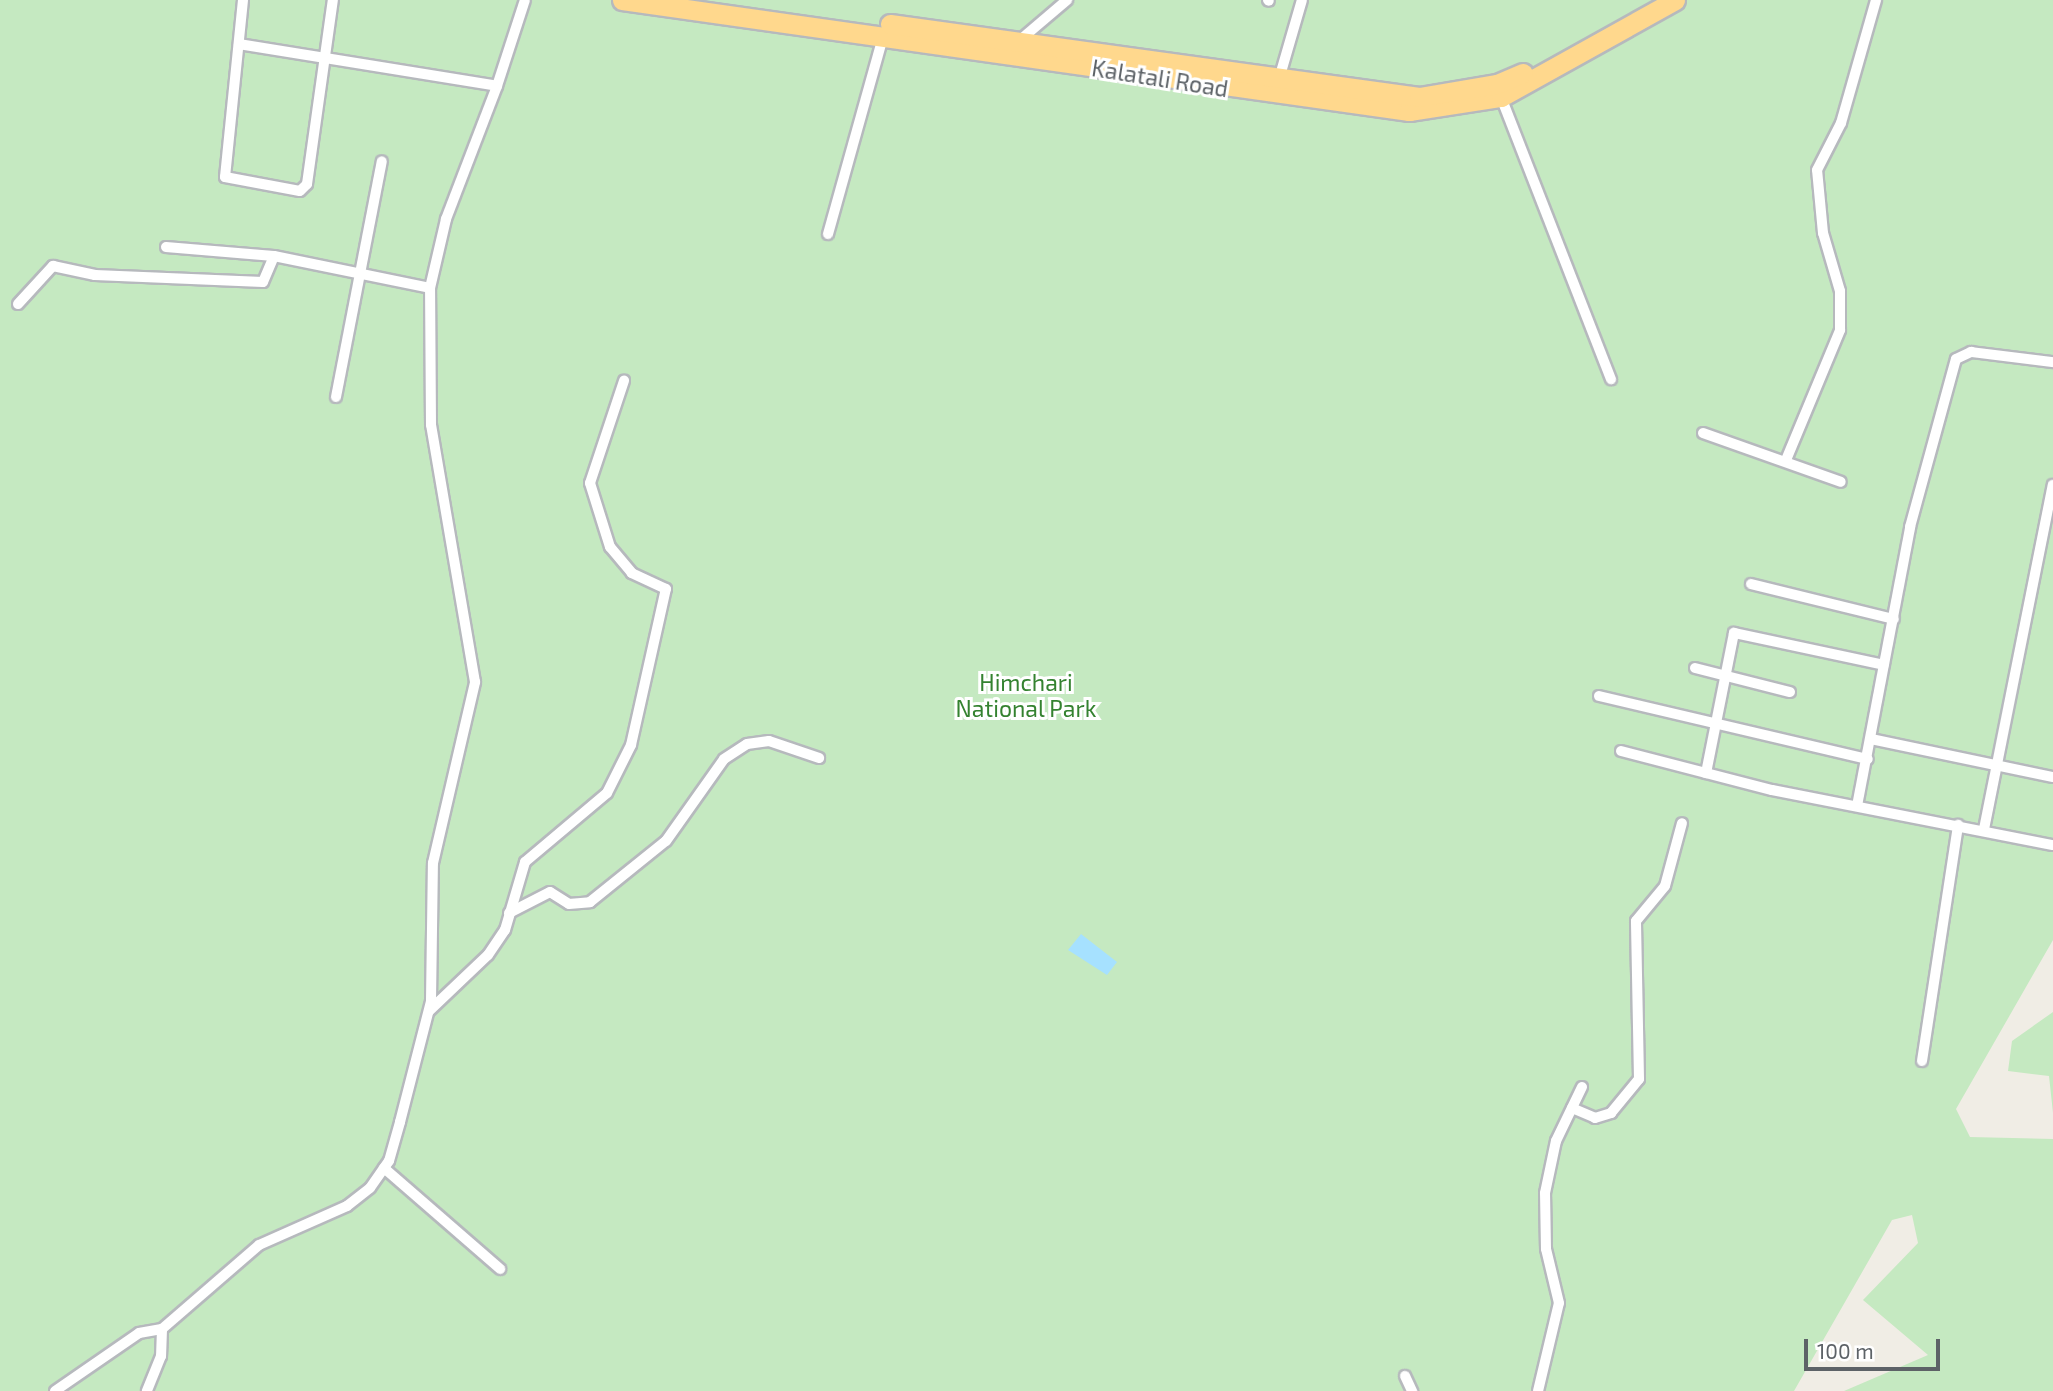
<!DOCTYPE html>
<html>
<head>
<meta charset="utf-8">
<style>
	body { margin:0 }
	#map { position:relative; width:2053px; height:1391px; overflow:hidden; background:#f0ede5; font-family:"Exo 2",sans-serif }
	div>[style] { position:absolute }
	.green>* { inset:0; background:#c5e9c1 }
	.water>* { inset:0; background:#a6e1ff }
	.roads { filter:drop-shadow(2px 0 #b6b9bd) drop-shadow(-2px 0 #b6b9bd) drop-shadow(0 2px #b6b9bd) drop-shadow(0 -2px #b6b9bd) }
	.street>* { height:10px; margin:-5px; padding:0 5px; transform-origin:5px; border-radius:5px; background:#fff }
	.highway>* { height:19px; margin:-9.5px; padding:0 9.5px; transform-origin:9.5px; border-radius:9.5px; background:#ffd88d }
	span { translate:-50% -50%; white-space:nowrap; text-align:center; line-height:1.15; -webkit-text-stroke:6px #fff; paint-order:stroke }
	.street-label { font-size:23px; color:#5d6267 }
	.park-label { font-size:23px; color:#348230 }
	.scale { position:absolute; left:1804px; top:1339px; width:136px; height:32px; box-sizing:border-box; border:4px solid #5d6267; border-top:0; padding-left:9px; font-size:21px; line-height:24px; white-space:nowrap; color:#5d6267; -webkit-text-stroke:5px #fff; paint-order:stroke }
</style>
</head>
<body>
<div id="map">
	<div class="green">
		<i style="clip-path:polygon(0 0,2053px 0,2053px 940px,1956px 1109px,1970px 1137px,2053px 1139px,2053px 1391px,1844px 1391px,1928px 1355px,1863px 1300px,1918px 1243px,1912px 1215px,1892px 1220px,1794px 1391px,0 1391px)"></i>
		<i style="clip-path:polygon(2053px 1012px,2053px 1113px,2049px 1076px,2008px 1071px,2012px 1041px)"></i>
	</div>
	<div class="water">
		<i style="clip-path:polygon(1081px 934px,1117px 962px,1107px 975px,1068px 950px)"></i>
	</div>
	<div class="roads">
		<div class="street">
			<i style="left:243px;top:0;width:178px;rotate:95.8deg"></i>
			<i style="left:225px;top:177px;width:76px;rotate:10.6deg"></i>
			<i style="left:300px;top:191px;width:10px;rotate:-45deg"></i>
			<i style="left:307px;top:184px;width:186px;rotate:-82deg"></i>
			<i style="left:1268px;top:0;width:1px;rotate:45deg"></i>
			<i style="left:1020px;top:40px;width:62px;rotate:-40.4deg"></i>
			<i style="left:239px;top:44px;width:261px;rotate:9.2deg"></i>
			<i style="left:497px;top:86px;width:90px;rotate:-72deg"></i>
			<i style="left:1279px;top:79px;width:82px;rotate:-73.8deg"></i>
			<i style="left:1501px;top:97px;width:303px;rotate:68.7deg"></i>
			<i style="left:828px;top:234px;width:208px;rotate:-74.4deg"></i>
			<i style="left:166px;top:247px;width:108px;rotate:4.8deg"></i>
			<i style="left:274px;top:256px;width:159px;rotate:11.6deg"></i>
			<i style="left:18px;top:304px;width:52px;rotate:-47.4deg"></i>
			<i style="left:53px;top:266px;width:43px;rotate:12.1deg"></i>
			<i style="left:95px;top:275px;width:168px;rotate:2.4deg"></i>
			<i style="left:263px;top:282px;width:28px;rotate:-67deg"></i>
			<i style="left:336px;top:397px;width:240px;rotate:-79deg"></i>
			<i style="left:1703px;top:433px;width:146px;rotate:19.5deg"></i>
			<i style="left:1786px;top:460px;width:141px;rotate:-67.4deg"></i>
			<i style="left:1840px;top:330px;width:39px;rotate:-90deg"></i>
			<i style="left:1840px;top:291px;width:60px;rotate:-106.3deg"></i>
			<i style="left:1823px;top:233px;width:63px;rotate:-95.4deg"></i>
			<i style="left:1817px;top:170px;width:53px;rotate:-62.9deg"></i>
			<i style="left:1841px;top:123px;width:128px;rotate:-74.1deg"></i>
			<i style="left:1751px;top:584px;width:147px;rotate:13.8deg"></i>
			<i style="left:1695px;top:668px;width:98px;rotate:14.2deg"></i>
			<i style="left:1599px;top:696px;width:276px;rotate:13.2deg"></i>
			<i style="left:1871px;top:739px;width:186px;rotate:11.8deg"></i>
			<i style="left:1621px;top:751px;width:156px;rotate:14.5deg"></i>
			<i style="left:1772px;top:790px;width:286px;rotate:11.1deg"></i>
			<i style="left:1706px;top:773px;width:143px;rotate:-78.7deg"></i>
			<i style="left:1734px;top:633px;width:153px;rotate:12deg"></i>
			<i style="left:1857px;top:806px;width:284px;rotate:-79.2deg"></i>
			<i style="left:1910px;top:527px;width:174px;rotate:-74.7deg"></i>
			<i style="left:1956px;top:359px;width:17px;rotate:-25deg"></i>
			<i style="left:1971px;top:352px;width:83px;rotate:7deg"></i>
			<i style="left:1984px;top:829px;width:351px;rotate:-78.7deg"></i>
			<i style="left:509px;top:913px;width:46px;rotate:-27.1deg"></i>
			<i style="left:550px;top:892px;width:22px;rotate:32deg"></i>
			<i style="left:569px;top:904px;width:21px;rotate:-5deg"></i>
			<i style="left:590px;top:902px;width:97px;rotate:-38.8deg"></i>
			<i style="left:666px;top:841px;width:100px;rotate:-54.7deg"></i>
			<i style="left:724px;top:759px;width:27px;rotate:-33deg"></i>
			<i style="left:747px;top:744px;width:22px;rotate:-8deg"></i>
			<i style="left:769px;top:741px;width:53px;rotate:18.8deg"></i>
			<i style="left:429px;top:1011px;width:81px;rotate:-43.5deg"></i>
			<i style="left:488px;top:955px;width:30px;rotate:-56deg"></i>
			<i style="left:505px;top:930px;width:71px;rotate:-73.6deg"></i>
			<i style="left:525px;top:862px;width:107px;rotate:-40.1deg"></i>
			<i style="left:607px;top:793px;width:54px;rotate:-63.4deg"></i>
			<i style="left:631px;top:745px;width:160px;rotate:-77.4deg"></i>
			<i style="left:666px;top:589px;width:38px;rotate:-155deg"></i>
			<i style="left:632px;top:573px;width:34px;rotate:-130deg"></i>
			<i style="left:610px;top:547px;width:67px;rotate:-107.4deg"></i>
			<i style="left:590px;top:483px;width:108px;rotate:-71.6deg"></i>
			<i style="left:1922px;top:1061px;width:239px;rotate:-81.3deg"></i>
			<i style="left:1572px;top:1108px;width:25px;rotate:23deg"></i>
			<i style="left:1595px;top:1118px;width:17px;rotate:-17deg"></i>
			<i style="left:1611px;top:1113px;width:44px;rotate:-50.5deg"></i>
			<i style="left:1639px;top:1079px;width:158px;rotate:-91.1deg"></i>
			<i style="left:1636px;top:921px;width:45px;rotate:-50.4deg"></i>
			<i style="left:1665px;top:886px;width:65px;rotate:-74.9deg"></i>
			<i style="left:384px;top:1168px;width:154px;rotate:41deg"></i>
			<i style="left:162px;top:1329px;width:128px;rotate:-40.9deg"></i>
			<i style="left:259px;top:1245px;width:96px;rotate:-23.9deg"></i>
			<i style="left:347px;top:1206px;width:29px;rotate:-38deg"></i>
			<i style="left:370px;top:1188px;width:33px;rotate:-55deg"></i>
			<i style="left:389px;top:1161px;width:41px;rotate:-74.2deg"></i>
			<i style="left:400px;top:1122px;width:125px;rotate:-75.6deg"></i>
			<i style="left:431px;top:1001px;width:138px;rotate:-89.2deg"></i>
			<i style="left:433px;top:863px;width:186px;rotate:-76.9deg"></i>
			<i style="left:475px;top:682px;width:261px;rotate:-99.7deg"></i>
			<i style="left:431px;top:425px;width:137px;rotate:-90.4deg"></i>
			<i style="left:430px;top:288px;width:71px;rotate:-76.9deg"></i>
			<i style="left:446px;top:219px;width:142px;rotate:-69deg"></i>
			<i style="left:1405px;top:1376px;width:17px;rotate:65deg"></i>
			<i style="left:55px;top:1391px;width:102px;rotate:-34.6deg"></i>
			<i style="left:139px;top:1333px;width:23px;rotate:-10deg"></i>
			<i style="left:162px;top:1329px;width:27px;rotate:92deg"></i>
			<i style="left:161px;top:1356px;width:38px;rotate:112deg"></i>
			<i style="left:1538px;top:1391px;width:90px;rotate:-76.6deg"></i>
			<i style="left:1559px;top:1303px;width:56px;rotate:-103.5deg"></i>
			<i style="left:1546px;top:1249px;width:56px;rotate:-91deg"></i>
			<i style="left:1545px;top:1193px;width:53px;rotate:-78.1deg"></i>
			<i style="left:1556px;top:1141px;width:60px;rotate:-64.3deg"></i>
		</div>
		<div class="highway">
			<i style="left:622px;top:0;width:795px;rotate:8.03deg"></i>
			<i style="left:1409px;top:111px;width:93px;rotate:-8.7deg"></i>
			<i style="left:1501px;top:97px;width:199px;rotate:-29.1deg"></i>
			<i style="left:890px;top:24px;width:534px;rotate:7.86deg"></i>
			<i style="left:1419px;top:97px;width:79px;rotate:-9.5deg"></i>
			<i style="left:1497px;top:84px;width:28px;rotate:-23deg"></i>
		</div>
	</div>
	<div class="street-label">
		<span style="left:1160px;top:78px;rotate:9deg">Kalatali Road</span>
	</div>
	<div class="park-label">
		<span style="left:1026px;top:695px">Himchari<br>National Park</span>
	</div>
	<div class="scale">100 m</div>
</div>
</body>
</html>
